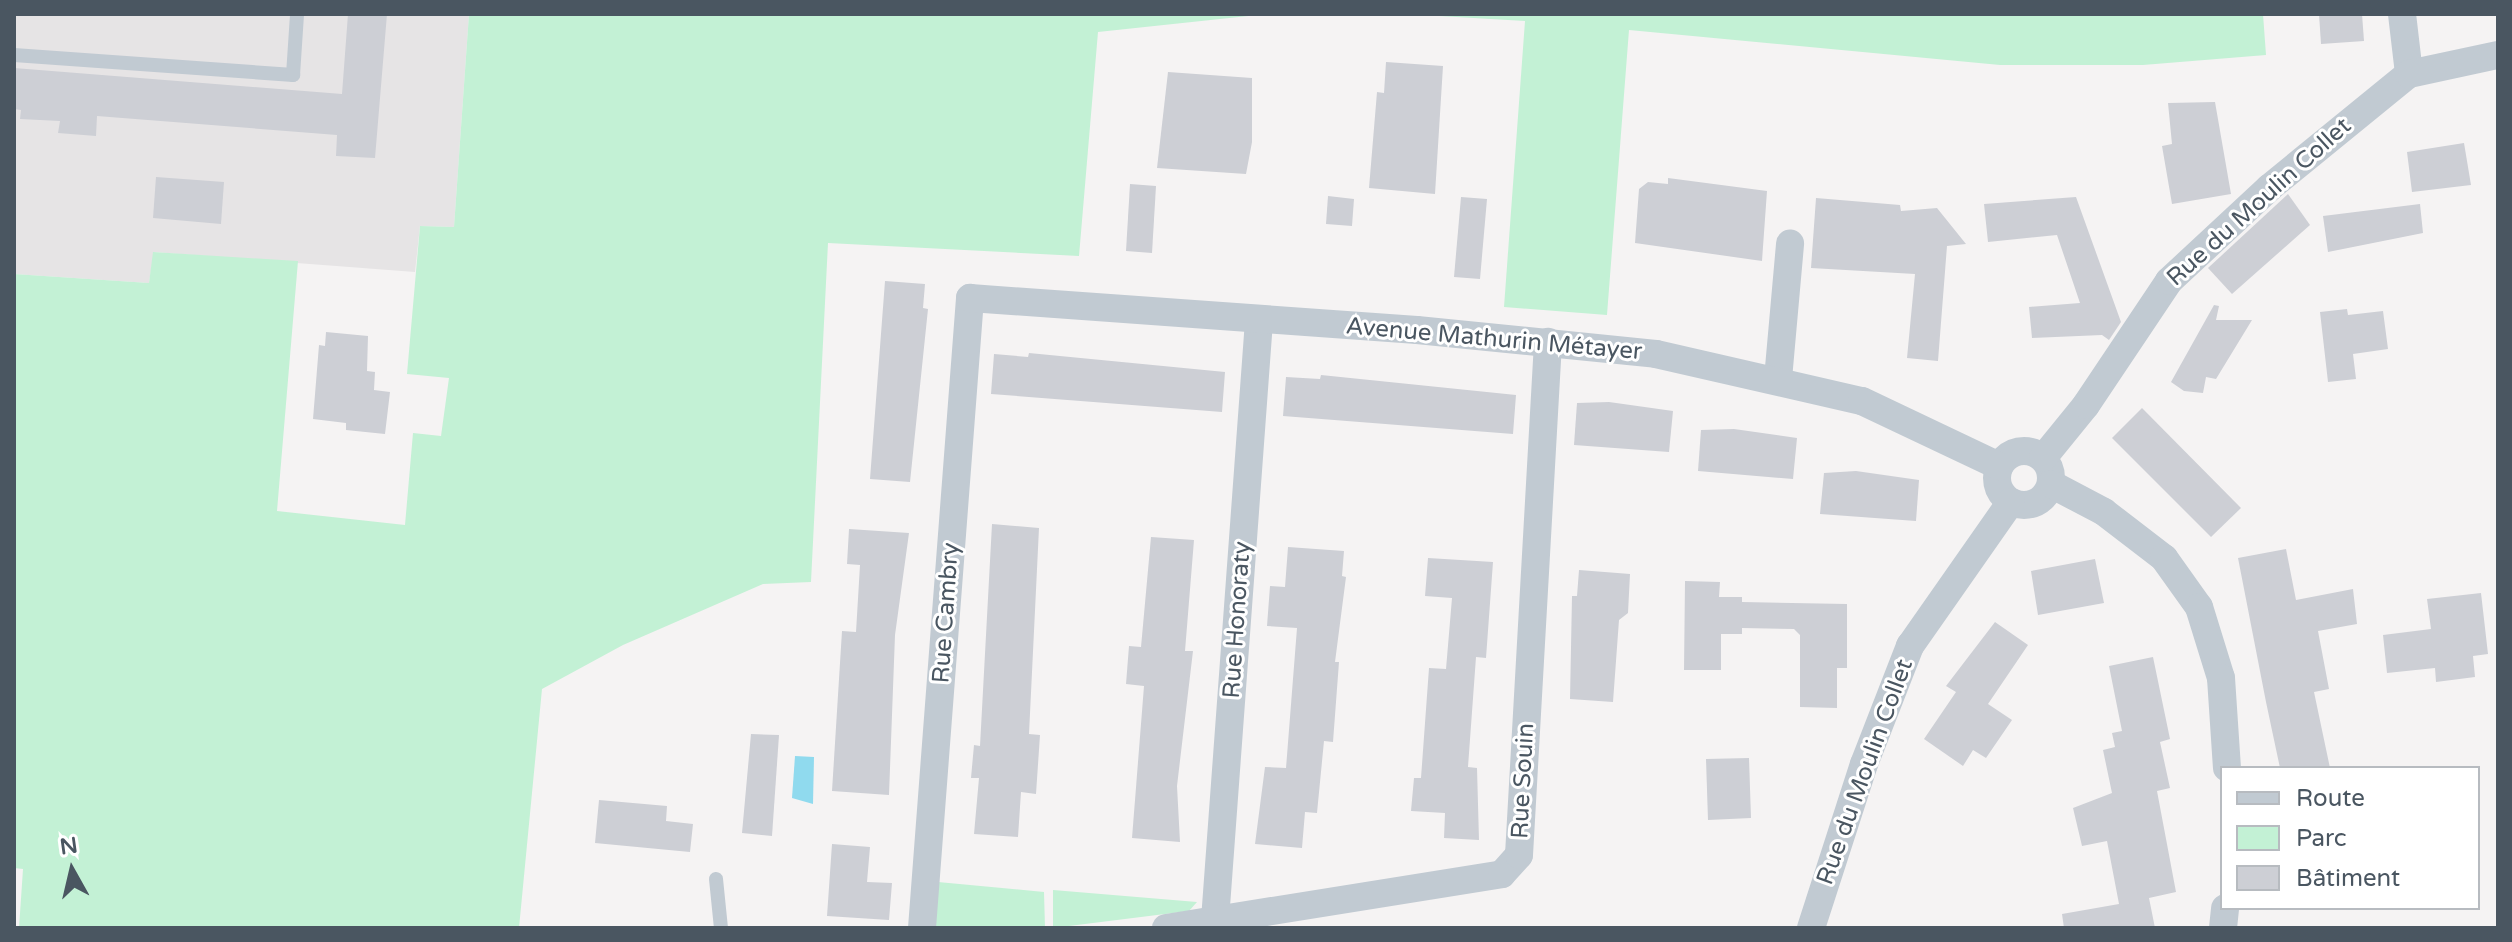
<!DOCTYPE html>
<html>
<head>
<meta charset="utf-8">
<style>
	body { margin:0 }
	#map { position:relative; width:2512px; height:942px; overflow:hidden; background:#f5f3f3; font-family:"Varela Round",sans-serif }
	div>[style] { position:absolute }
	.education>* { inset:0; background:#e6e4e5 }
	.green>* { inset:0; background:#c3f1d5 }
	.water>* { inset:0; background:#90daee }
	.building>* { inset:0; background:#cdcfd5 }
	.lane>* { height:14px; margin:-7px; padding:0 7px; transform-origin:7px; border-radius:7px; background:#c1cad2 }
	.street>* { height:28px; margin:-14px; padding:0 14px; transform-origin:14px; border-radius:14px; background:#c1cad2 }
	.street>.ring { margin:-14px; padding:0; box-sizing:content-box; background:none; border:28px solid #c1cad2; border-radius:50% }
	span { translate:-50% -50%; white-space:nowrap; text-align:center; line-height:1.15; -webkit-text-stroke:6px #fff; paint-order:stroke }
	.street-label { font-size:24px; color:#4a5661 }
	.frame { position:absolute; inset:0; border:16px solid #4a5661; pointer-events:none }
	.legend { position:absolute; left:2220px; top:766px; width:260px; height:144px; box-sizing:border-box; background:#fff; border:2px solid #b7bbc0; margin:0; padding:10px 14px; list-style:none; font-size:24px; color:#4a5661 }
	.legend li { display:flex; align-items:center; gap:16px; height:40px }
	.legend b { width:40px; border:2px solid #b7bbc0 }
	.north { position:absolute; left:32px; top:830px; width:80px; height:80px; -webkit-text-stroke:6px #fff; paint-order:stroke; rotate:352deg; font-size:22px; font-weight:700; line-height:32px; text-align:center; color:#4a5661 }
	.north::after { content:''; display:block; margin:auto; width:28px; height:36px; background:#4a5661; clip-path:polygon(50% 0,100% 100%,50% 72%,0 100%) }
</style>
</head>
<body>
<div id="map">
	<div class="education">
		<i style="clip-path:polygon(14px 14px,469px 14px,454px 227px,420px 226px,415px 272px,154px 252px,149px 283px,14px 274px)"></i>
	</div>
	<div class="green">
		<i style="clip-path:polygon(469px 14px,1267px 14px,1098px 32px,1079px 256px,828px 243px,811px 582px,763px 584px,623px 645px,542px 689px,519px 928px,19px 928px,23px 869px,14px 868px,14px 274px,149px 283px,153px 252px,298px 261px,277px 511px,405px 525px,413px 433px,441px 436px,449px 378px,407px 374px,420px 226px,454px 227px)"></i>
		<i style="clip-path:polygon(1405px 14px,2263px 14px,2266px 55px,2143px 65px,2000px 65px,1629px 30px,1607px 315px,1504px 307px,1525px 21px)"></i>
		<i style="clip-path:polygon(938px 882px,1044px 892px,1045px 928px,933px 928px)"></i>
		<i style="clip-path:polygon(1053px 890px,1197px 902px,1189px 911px,1053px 928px)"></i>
	</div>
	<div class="water">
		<i style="clip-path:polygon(795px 756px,814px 757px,813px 804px,792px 798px)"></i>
	</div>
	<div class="building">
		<i style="clip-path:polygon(348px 14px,387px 14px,375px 158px,336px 156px,337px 135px,97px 116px,96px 136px,58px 133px,60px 121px,20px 119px,21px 110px,14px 109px,14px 68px,342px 94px)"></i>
		<i style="clip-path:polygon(2319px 14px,2362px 14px,2364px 41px,2321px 44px)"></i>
		<i style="clip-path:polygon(1386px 62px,1443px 66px,1435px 194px,1369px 188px,1377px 92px,1384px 93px)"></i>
		<i style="clip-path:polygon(1168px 72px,1252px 78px,1252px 142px,1246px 174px,1157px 168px)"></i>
		<i style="clip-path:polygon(2215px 102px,2231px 194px,2172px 204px,2162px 146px,2172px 144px,2168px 103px)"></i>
		<i style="clip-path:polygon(2464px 143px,2471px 185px,2412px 192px,2407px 152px)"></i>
		<i style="clip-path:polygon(156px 177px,224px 182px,221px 224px,153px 218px)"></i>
		<i style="clip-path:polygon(1668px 178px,1767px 191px,1762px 261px,1635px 243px,1639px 189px,1648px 182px,1668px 184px)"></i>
		<i style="clip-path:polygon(1130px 184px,1156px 186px,1152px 253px,1126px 251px)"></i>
		<i style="clip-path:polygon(2288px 194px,2310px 225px,2232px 294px,2208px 268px)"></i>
		<i style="clip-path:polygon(1328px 196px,1354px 199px,1352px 226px,1326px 224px)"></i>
		<i style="clip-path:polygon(1461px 197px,1487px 199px,1480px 279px,1454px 277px)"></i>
		<i style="clip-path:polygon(2076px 197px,2121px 322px,2109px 340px,2102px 335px,2032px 338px,2029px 307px,2080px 303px,2057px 235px,1988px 242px,1984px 204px)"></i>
		<i style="clip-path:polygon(1816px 198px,1900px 205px,1901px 211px,1937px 208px,1966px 244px,1947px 246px,1938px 361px,1907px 358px,1915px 274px,1811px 268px)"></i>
		<i style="clip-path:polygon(2420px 204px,2423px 233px,2328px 252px,2323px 216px)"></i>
		<i style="clip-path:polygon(885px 281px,925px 284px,923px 308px,928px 309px,910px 482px,870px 479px)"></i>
		<i style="clip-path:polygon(2214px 305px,2219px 306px,2216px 320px,2252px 320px,2216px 379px,2206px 377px,2203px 393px,2184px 391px,2171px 382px)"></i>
		<i style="clip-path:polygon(2347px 309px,2348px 315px,2383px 311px,2388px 349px,2353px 354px,2356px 379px,2328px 382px,2320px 312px)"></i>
		<i style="clip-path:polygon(326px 332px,368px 336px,367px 371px,375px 372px,374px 390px,390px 392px,385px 434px,346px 430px,346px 423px,313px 419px,319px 345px,325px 346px)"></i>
		<i style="clip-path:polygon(1029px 353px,1225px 372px,1222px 412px,991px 394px,994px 354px,1028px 357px)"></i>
		<i style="clip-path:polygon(1321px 375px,1516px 395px,1513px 434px,1283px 416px,1286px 377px,1320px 379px)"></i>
		<i style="clip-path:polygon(1609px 402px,1673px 411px,1669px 452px,1574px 445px,1577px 403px)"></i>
		<i style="clip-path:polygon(2142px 408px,2241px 508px,2211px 537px,2112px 438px)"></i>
		<i style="clip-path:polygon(1734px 429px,1797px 438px,1793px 479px,1698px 471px,1701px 430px)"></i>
		<i style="clip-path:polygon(1856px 471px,1919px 480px,1916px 521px,1820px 514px,1824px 473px)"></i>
		<i style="clip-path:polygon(992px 524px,1039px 528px,1029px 734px,1040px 735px,1036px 794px,1021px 792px,1018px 837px,974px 834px,979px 778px,971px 778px,974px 745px,980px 746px)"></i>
		<i style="clip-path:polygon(849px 529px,909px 533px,895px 635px,889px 795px,832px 791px,842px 631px,856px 632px,860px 565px,847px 564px)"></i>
		<i style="clip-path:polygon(1151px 537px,1194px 540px,1185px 651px,1193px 651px,1177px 786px,1180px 842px,1132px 838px,1144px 686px,1126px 684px,1129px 646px,1141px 647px)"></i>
		<i style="clip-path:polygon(1288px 547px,1344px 551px,1342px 576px,1346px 577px,1335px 662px,1339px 662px,1333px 742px,1324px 741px,1317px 813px,1305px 812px,1302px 848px,1255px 844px,1265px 767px,1286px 768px,1297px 628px,1267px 626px,1270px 586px,1285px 587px)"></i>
		<i style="clip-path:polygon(2286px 549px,2296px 600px,2353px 589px,2357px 624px,2318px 631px,2329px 689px,2314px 692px,2330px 768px,2280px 768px,2266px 702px,2238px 558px)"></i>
		<i style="clip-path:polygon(1428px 558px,1493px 562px,1486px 658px,1476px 657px,1468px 767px,1477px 768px,1479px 840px,1444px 838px,1445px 813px,1411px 811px,1414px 778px,1421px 778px,1429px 668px,1446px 669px,1452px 598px,1425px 596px)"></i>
		<i style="clip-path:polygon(2095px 559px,2104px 603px,2038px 615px,2031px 571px)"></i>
		<i style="clip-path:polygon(1579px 570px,1630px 574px,1628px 613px,1619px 620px,1613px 702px,1570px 699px,1572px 596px,1577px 596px)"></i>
		<i style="clip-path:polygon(1685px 581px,1720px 582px,1719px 597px,1742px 597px,1742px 602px,1847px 604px,1847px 668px,1837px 668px,1837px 708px,1800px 707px,1800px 635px,1794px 629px,1742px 628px,1742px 634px,1721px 634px,1721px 670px,1684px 670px)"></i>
		<i style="clip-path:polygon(2481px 593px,2488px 654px,2473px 656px,2475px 677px,2436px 682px,2435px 668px,2387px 673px,2383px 635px,2431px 629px,2427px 599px)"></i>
		<i style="clip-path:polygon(1995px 622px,2028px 645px,1988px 704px,2012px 720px,1986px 758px,1973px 750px,1963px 766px,1924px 739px,1956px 692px,1946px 686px)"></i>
		<i style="clip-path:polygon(2153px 657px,2170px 739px,2160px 742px,2170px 788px,2157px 791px,2176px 892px,2149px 898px,2155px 928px,2064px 928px,2062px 914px,2119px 904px,2107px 841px,2082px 846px,2073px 808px,2112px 793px,2103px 750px,2115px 747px,2112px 733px,2122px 731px,2109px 666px)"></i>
		<i style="clip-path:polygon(751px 734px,779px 735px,772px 836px,742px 833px)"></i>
		<i style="clip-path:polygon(1749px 758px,1751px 818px,1708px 820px,1706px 759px)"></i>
		<i style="clip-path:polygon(599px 800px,667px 806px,666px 821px,693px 824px,690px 852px,595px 843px)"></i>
		<i style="clip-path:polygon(832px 844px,870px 847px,867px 882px,892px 883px,889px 920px,827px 916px)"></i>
	</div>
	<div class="lane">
		<i style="left:14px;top:55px;width:280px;rotate:4.1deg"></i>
		<i style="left:293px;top:75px;width:61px;rotate:-86.2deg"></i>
		<i style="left:716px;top:879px;width:49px;rotate:84.2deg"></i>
	</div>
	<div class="street">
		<i style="left:2402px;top:14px;width:60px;rotate:83.3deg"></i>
		<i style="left:1778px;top:379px;width:136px;rotate:-84.9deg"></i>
		<i class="ring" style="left:1997px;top:451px;width:26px;height:26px"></i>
		<i style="left:2043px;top:458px;width:68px;rotate:-50.9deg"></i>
		<i style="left:2086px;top:405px;width:149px;rotate:-56.2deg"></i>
		<i style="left:2169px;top:281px;width:137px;rotate:-42.9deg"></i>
		<i style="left:2269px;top:188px;width:181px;rotate:-39.2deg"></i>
		<i style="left:2409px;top:74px;width:91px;rotate:-12.1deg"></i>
		<i style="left:2051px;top:484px;width:60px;rotate:27.8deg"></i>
		<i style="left:2104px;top:512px;width:76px;rotate:37.5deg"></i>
		<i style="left:2164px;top:558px;width:60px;rotate:54.5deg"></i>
		<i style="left:2199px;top:607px;width:74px;rotate:72.8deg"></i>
		<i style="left:2221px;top:678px;width:90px;rotate:86.2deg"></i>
		<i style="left:1215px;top:920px;width:601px;rotate:-85.8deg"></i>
		<i style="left:922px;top:928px;width:632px;rotate:-85.64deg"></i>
		<i style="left:970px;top:298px;width:448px;rotate:4.1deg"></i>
		<i style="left:1417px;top:330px;width:240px;rotate:5.7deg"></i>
		<i style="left:1656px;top:354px;width:211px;rotate:12.9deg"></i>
		<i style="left:1862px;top:401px;width:152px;rotate:25.4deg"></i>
		<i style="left:1166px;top:928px;width:340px;rotate:-9.1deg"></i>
		<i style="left:1502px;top:874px;width:25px;rotate:-48deg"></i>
		<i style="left:1519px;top:855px;width:514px;rotate:-86.76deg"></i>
		<i style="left:1811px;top:928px;width:172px;rotate:-72.1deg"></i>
		<i style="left:1864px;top:764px;width:127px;rotate:-68.7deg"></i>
		<i style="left:1910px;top:646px;width:176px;rotate:-55deg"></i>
		<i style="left:2223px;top:928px;width:20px;rotate:-84deg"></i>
	</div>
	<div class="street-label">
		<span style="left:2259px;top:202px;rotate:-42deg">Rue du Moulin Collet</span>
		<span style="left:1494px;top:339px;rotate:5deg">Avenue Mathurin Métayer</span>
		<span style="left:946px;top:613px;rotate:-86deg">Rue Cambry</span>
		<span style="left:1237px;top:620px;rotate:-86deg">Rue Honoraty</span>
		<span style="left:1865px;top:772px;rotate:-70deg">Rue du Moulin Collet</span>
		<span style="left:1523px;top:781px;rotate:-87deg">Rue Souin</span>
	</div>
	<div class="frame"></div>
	<ul class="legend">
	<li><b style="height:10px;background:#c1cad2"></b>Route</li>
	<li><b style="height:22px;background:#c3f1d5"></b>Parc</li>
	<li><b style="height:22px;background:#cdcfd5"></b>Bâtiment</li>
	</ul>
	<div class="north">N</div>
</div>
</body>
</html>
